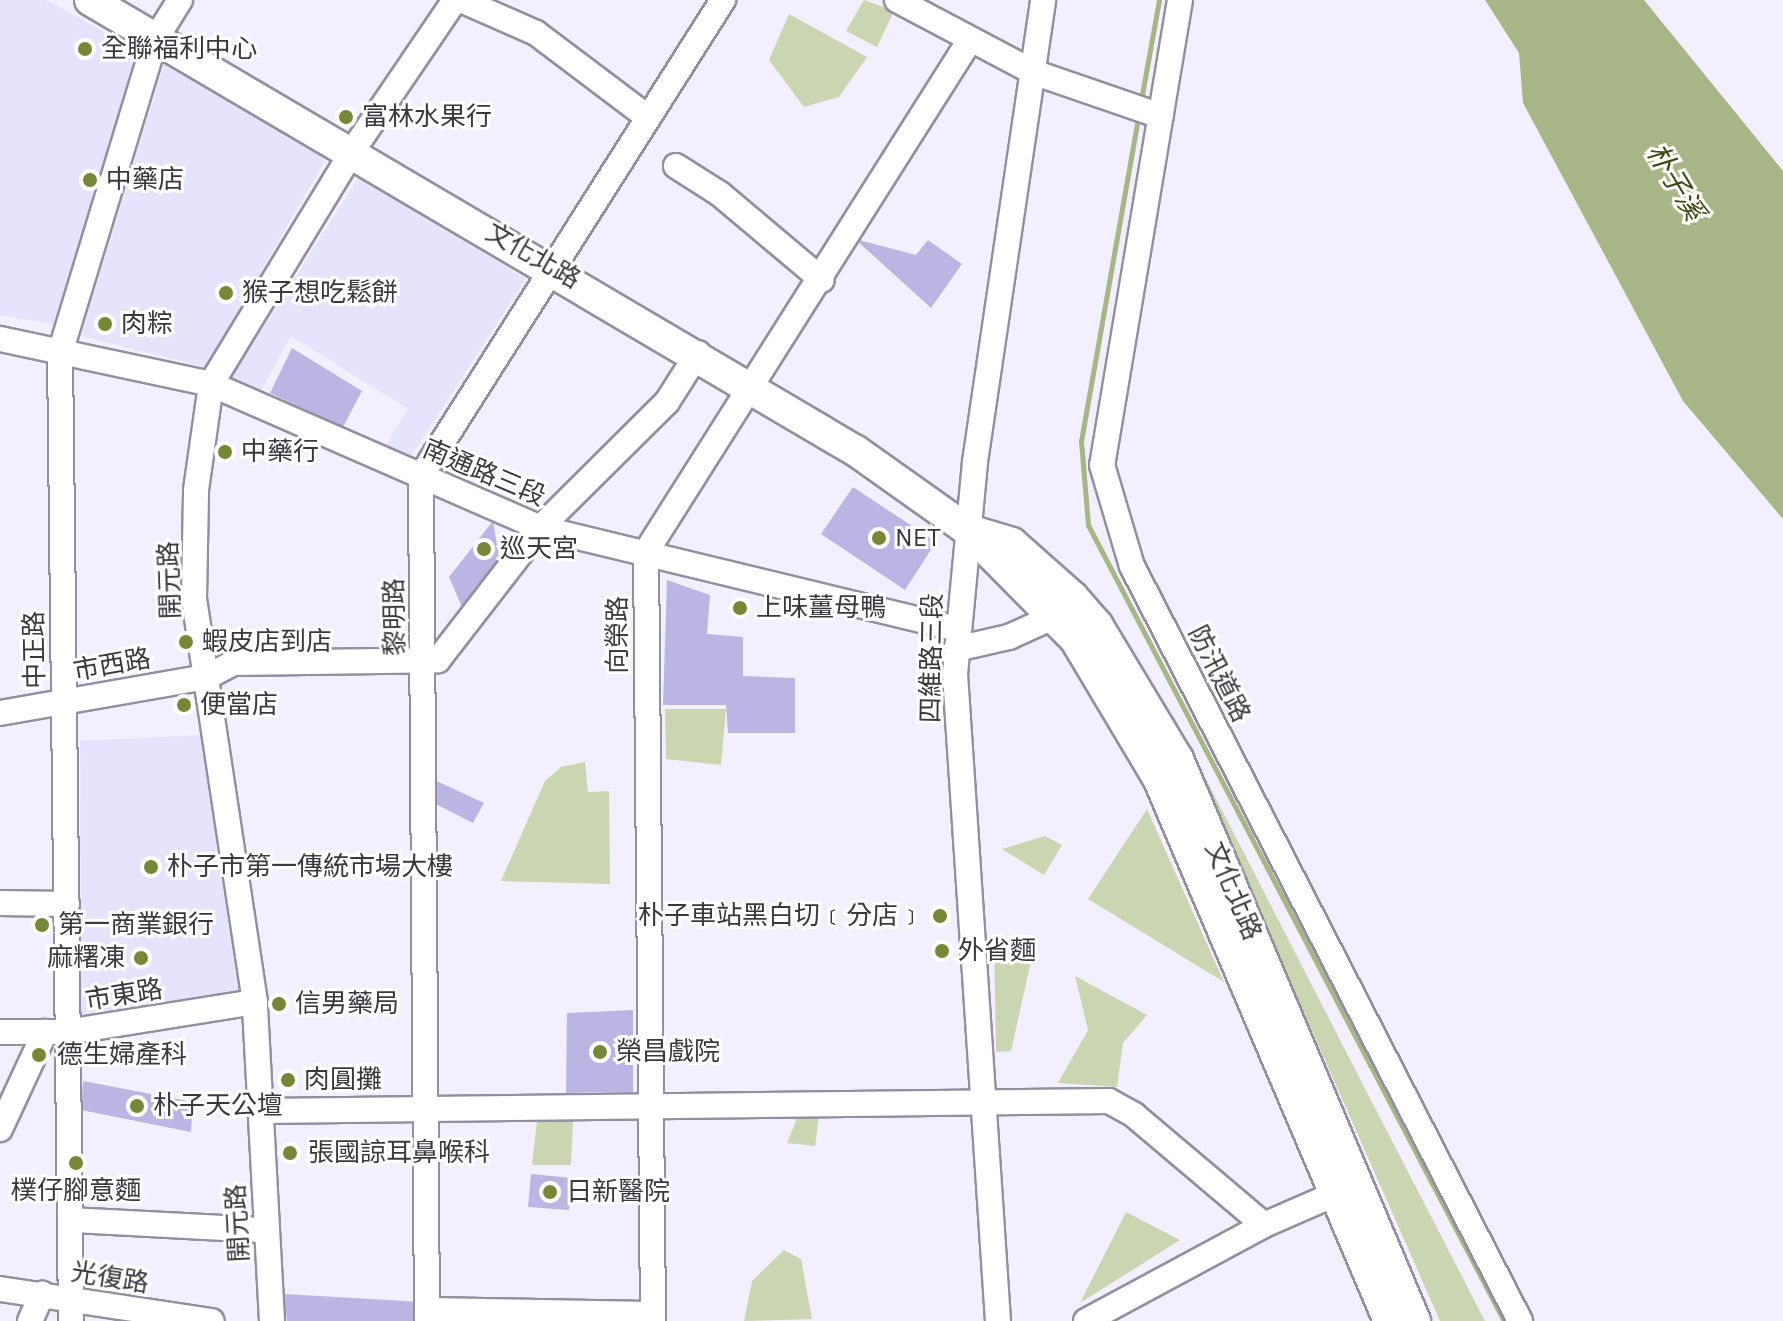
<!DOCTYPE html>
<html>
<head>
<meta charset="utf-8">
<style>
	body { margin:0 }
	#map { position:relative; width:1783px; height:1321px; overflow:hidden; background:#f2f0fe; font-family:Karla,"Noto Sans TC",sans-serif }
	div>[style] { position:absolute }
	.built>* { inset:0; background:#e6e3fc }
	.green>* { inset:0; background:#cbd5b2 }
	.water>* { inset:0; background:#a8b586 }
	.stream>* { height:5px; margin:-2.5px; padding:0 2.5px; transform-origin:2.5px; border-radius:2.5px; background:#a8b586 }
	.building>* { inset:0; background:#bbb5e4 }
	.roads { filter:drop-shadow(2px 0 #9290a0) drop-shadow(-2px 0 #9290a0) drop-shadow(0 2px #9290a0) drop-shadow(0 -2px #9290a0) }
	.minor>* { height:24px; margin:-12px; padding:0 12px; transform-origin:12px; border-radius:12px; background:#fff }
	.major>* { height:30px; margin:-15px; padding:0 15px; transform-origin:15px; border-radius:15px; background:#fff }
	.dots>* { width:22px; height:22px; translate:-50% -50%; box-sizing:border-box; border:4px solid #fff; border-radius:50% }
	span { translate:-50% -50%; white-space:nowrap; text-align:center; line-height:1.15; -webkit-text-stroke:6px #fff; paint-order:stroke }
	.poi-label { font-size:26px; color:#39383f }
	.left { translate:0 -50%; text-align:left }
	.right { translate:-100% -50%; text-align:right }
	.street-label { font-size:26px; color:#39383f }
	.water-label { font-size:28px; color:#3e4a15; font-style:italic }
</style>
</head>
<body>
<div id="map">
	<div class="built">
		<i style="clip-path:polygon(0 0,46px 0,137px 50px,57px 325px,0 315px)"></i>
		<i style="clip-path:polygon(165px 61px,326px 159px,206px 367px,81px 336px)"></i>
		<i style="clip-path:polygon(359px 177px,526px 279px,409px 459px,384px 448px,408px 409px,291px 336px,261px 391px,231px 378px)"></i>
		<i style="clip-path:polygon(203px 735px,239px 993px,81px 1020px,80px 741px)"></i>
	</div>
	<div class="green">
		<i style="clip-path:polygon(864px 0,894px 11px,877px 47px,846px 31px)"></i>
		<i style="clip-path:polygon(789px 14px,867px 57px,839px 97px,804px 107px,769px 60px)"></i>
		<i style="clip-path:polygon(665px 709px,726px 709px,721px 765px,666px 759px)"></i>
		<i style="clip-path:polygon(1171px 711px,1340px 1040px,1485px 1321px,1440px 1321px)"></i>
		<i style="clip-path:polygon(585px 762px,588px 792px,609px 791px,610px 884px,501px 881px,545px 781px,561px 767px)"></i>
		<i style="clip-path:polygon(1147px 809px,1224px 982px,1088px 899px)"></i>
		<i style="clip-path:polygon(1045px 836px,1062px 845px,1044px 875px,1002px 849px)"></i>
		<i style="clip-path:polygon(994px 941px,1031px 961px,1011px 1051px,996px 1052px)"></i>
		<i style="clip-path:polygon(1075px 976px,1147px 1015px,1123px 1043px,1117px 1087px,1058px 1083px,1088px 1030px)"></i>
		<i style="clip-path:polygon(798px 1116px,819px 1116px,815px 1146px,787px 1143px)"></i>
		<i style="clip-path:polygon(537px 1121px,573px 1121px,571px 1165px,532px 1165px)"></i>
		<i style="clip-path:polygon(1126px 1212px,1180px 1240px,1080px 1303px)"></i>
		<i style="clip-path:polygon(784px 1250px,801px 1259px,812px 1319px,744px 1321px,752px 1281px)"></i>
	</div>
	<div class="water">
		<i style="clip-path:polygon(1485px 0,1644px 0,1783px 171px,1783px 519px,1683px 401px,1523px 103px,1519px 53px)"></i>
	</div>
	<div class="stream">
		<i style="left:1141px;top:100px;width:102px;rotate:-79.8deg"></i>
		<i style="left:1138px;top:118px;width:328px;rotate:100deg"></i>
		<i style="left:1081px;top:441px;width:84px;rotate:85.2deg"></i>
		<i style="left:1088px;top:525px;width:898px;rotate:62.41deg"></i>
	</div>
	<div class="building">
		<i style="clip-path:polygon(855px 239px,916px 255px,928px 240px,962px 264px,931px 308px)"></i>
		<i style="clip-path:polygon(292px 348px,362px 391px,343px 427px,270px 393px)"></i>
		<i style="clip-path:polygon(853px 487px,936px 542px,905px 590px,821px 534px)"></i>
		<i style="clip-path:polygon(493px 521px,503px 581px,469px 623px,449px 577px)"></i>
		<i style="clip-path:polygon(667px 580px,710px 595px,707px 634px,743px 637px,743px 676px,795px 678px,795px 733px,728px 733px,726px 705px,663px 705px)"></i>
		<i style="clip-path:polygon(428px 777px,484px 803px,473px 823px,428px 800px)"></i>
		<i style="clip-path:polygon(633px 1010px,633px 1092px,566px 1093px,567px 1013px)"></i>
		<i style="clip-path:polygon(83px 1081px,193px 1102px,191px 1132px,81px 1110px)"></i>
		<i style="clip-path:polygon(531px 1174px,572px 1178px,569px 1210px,528px 1207px)"></i>
		<i style="clip-path:polygon(284px 1294px,422px 1302px,421px 1321px,287px 1321px)"></i>
	</div>
	<div class="roads">
		<div class="minor">
			<i style="left:461px;top:0;width:82px;rotate:23.7deg"></i>
			<i style="left:536px;top:33px;width:138px;rotate:37deg"></i>
			<i style="left:897px;top:0;width:154px;rotate:27.9deg"></i>
			<i style="left:1033px;top:72px;width:135px;rotate:19deg"></i>
			<i style="left:1180px;top:0;width:471px;rotate:99.5deg"></i>
			<i style="left:1102px;top:465px;width:105px;rotate:73.5deg"></i>
			<i style="left:1132px;top:566px;width:849px;rotate:62.8deg"></i>
			<i style="left:676px;top:166px;width:52px;rotate:32.5deg"></i>
			<i style="left:720px;top:194px;width:133px;rotate:40.1deg"></i>
			<i style="left:0;top:339px;width:216px;rotate:12deg"></i>
			<i style="left:211px;top:384px;width:359px;rotate:23.6deg"></i>
			<i style="left:540px;top:528px;width:429px;rotate:13.6deg"></i>
			<i style="left:956px;top:649px;width:54px;rotate:-12.8deg"></i>
			<i style="left:1009px;top:637px;width:48px;rotate:-24.4deg"></i>
			<i style="left:0;top:713px;width:210px;rotate:-9.9deg"></i>
			<i style="left:207px;top:677px;width:30px;rotate:-28deg"></i>
			<i style="left:233px;top:663px;width:205px;rotate:-0.8deg"></i>
			<i style="left:438px;top:660px;width:167px;rotate:-52.3deg"></i>
			<i style="left:540px;top:528px;width:179px;rotate:-44.8deg"></i>
			<i style="left:667px;top:402px;width:58px;rotate:-57.7deg"></i>
			<i style="left:0;top:903px;width:67px;rotate:0.9deg"></i>
			<i style="left:0;top:1032px;width:67px"></i>
			<i style="left:67px;top:1032px;width:190px;rotate:-9.1deg"></i>
			<i style="left:263px;top:1111px;width:846px;rotate:-0.68deg"></i>
			<i style="left:1109px;top:1101px;width:29px;rotate:29deg"></i>
			<i style="left:1134px;top:1115px;width:170px;rotate:40.2deg"></i>
			<i style="left:0;top:1129px;width:107px;rotate:-65.1deg"></i>
			<i style="left:72px;top:1220px;width:192px;rotate:3deg"></i>
			<i style="left:0;top:1289px;width:214px;rotate:8.6deg"></i>
			<i style="left:427px;top:1310px;width:225px;rotate:1deg"></i>
			<i style="left:30px;top:1321px;width:30px;rotate:-66deg"></i>
			<i style="left:71px;top:1321px;width:968px;rotate:-90.65deg"></i>
			<i style="left:60px;top:353px;width:327px;rotate:-73.1deg"></i>
			<i style="left:155px;top:40px;width:47px;rotate:-58deg"></i>
			<i style="left:272px;top:1321px;width:319px;rotate:-93.1deg"></i>
			<i style="left:255px;top:1002px;width:409px;rotate:-98.6deg"></i>
			<i style="left:194px;top:598px;width:108px;rotate:-88.9deg"></i>
			<i style="left:196px;top:490px;width:107px;rotate:-81.9deg"></i>
			<i style="left:211px;top:384px;width:274px;rotate:-58.7deg"></i>
			<i style="left:353px;top:150px;width:181px;rotate:-55.8deg"></i>
			<i style="left:427px;top:1321px;width:845px;rotate:-90.41deg"></i>
			<i style="left:421px;top:476px;width:564px;rotate:-57.61deg"></i>
			<i style="left:653px;top:1321px;width:769px;rotate:-90.52deg"></i>
			<i style="left:646px;top:552px;width:602px;rotate:-57.68deg"></i>
			<i style="left:998px;top:1321px;width:648px;rotate:-93.8deg"></i>
			<i style="left:955px;top:674px;width:213px;rotate:-84.6deg"></i>
			<i style="left:975px;top:462px;width:467px;rotate:-81.6deg"></i>
			<i style="left:1086px;top:1321px;width:202px;rotate:-28.3deg"></i>
			<i style="left:1264px;top:1225px;width:95px;rotate:-23.6deg"></i>
		</div>
		<div class="major">
			<i style="left:90px;top:0;width:889px;rotate:30.49deg"></i>
			<i style="left:856px;top:451px;width:135px;rotate:35.3deg"></i>
			<i style="left:966px;top:529px;width:155px;rotate:45.3deg"></i>
			<i style="left:1075px;top:639px;width:164px;rotate:59.2deg"></i>
			<i style="left:1159px;top:780px;width:588px;rotate:66.97deg"></i>
			<i style="left:966px;top:529px;width:48px;rotate:16.9deg"></i>
			<i style="left:1012px;top:543px;width:81px;rotate:41.5deg"></i>
			<i style="left:1073px;top:597px;width:38px;rotate:49deg"></i>
			<i style="left:1098px;top:626px;width:155px;rotate:59deg"></i>
			<i style="left:1178px;top:759px;width:610px;rotate:67.13deg"></i>
		</div>
	</div>
	<div class="dots">
		<i style="left:85px;top:49px;background:#768838"></i>
		<i style="left:346px;top:117px;background:#768838"></i>
		<i style="left:90px;top:180px;background:#768838"></i>
		<i style="left:226px;top:293px;background:#768838"></i>
		<i style="left:105px;top:324px;background:#768838"></i>
		<i style="left:225px;top:452px;background:#768838"></i>
		<i style="left:879px;top:538px;background:#768838"></i>
		<i style="left:484px;top:549px;background:#768838"></i>
		<i style="left:740px;top:608px;background:#768838"></i>
		<i style="left:186px;top:642px;background:#768838"></i>
		<i style="left:184px;top:705px;background:#768838"></i>
		<i style="left:151px;top:867px;background:#768838"></i>
		<i style="left:940px;top:916px;background:#768838"></i>
		<i style="left:42px;top:925px;background:#768838"></i>
		<i style="left:942px;top:951px;background:#768838"></i>
		<i style="left:141px;top:958px;background:#768838"></i>
		<i style="left:279px;top:1004px;background:#768838"></i>
		<i style="left:600px;top:1052px;background:#768838"></i>
		<i style="left:39px;top:1055px;background:#768838"></i>
		<i style="left:288px;top:1080px;background:#768838"></i>
		<i style="left:137px;top:1106px;background:#768838"></i>
		<i style="left:290px;top:1153px;background:#768838"></i>
		<i style="left:76px;top:1163px;background:#768838"></i>
		<i style="left:550px;top:1192px;background:#768838"></i>
	</div>
	<div class="poi-label">
		<span class="left" style="left:101px;top:49px">全聯福利中心</span>
		<span class="left" style="left:362px;top:117px">富林水果行</span>
		<span class="left" style="left:106px;top:180px">中藥店</span>
		<span class="left" style="left:242px;top:293px">猴子想吃鬆餅</span>
		<span class="left" style="left:121px;top:324px">肉粽</span>
		<span class="left" style="left:241px;top:452px">中藥行</span>
		<span class="left" style="left:895px;top:538px">NET</span>
		<span class="left" style="left:500px;top:549px">巡天宮</span>
		<span class="left" style="left:756px;top:608px">上味薑母鴨</span>
		<span class="left" style="left:202px;top:642px">蝦皮店到店</span>
		<span class="left" style="left:200px;top:705px">便當店</span>
		<span class="left" style="left:167px;top:867px">朴子市第一傳統市場大樓</span>
		<span class="right" style="left:924px;top:916px">朴子車站黑白切﹝分店﹞</span>
		<span class="left" style="left:58px;top:925px">第一商業銀行</span>
		<span class="left" style="left:958px;top:951px">外省麵</span>
		<span class="right" style="left:125px;top:958px">麻糬凍</span>
		<span class="left" style="left:295px;top:1004px">信男藥局</span>
		<span class="left" style="left:616px;top:1052px">榮昌戲院</span>
		<span class="left" style="left:57px;top:1055px">德生婦產科</span>
		<span class="left" style="left:304px;top:1080px">肉圓攤</span>
		<span class="left" style="left:153px;top:1106px">朴子天公壇</span>
		<span class="left" style="left:308px;top:1153px">張國諒耳鼻喉科</span>
		<span style="left:76px;top:1191px">樸仔腳意麵</span>
		<span class="left" style="left:566px;top:1192px">日新醫院</span>
	</div>
	<div class="street-label">
		<span style="left:533px;top:256px;rotate:30deg">文化北路</span>
		<span style="left:484px;top:473px;rotate:23deg">南通路三段</span>
		<span style="left:170px;top:580px;rotate:-92deg">開元路</span>
		<span style="left:395px;top:617px;rotate:-91deg">黎明路</span>
		<span style="left:618px;top:635px;rotate:-90deg">向榮路</span>
		<span style="left:35px;top:650px;rotate:-91deg">中正路</span>
		<span style="left:932px;top:658px;rotate:-89deg">四維路三段</span>
		<span style="left:112px;top:665px;rotate:-10deg">市西路</span>
		<span style="left:1219px;top:674px;rotate:63deg">防汛道路</span>
		<span style="left:1233px;top:891px;rotate:67deg">文化北路</span>
		<span style="left:124px;top:995px;rotate:-9deg">市東路</span>
		<span style="left:238px;top:1223px;rotate:-93deg">開元路</span>
		<span style="left:110px;top:1278px;rotate:9deg">光復路</span>
	</div>
	<div class="water-label">
		<span style="left:1675px;top:182px;rotate:59deg">朴子溪</span>
	</div>
</div>
</body>
</html>
